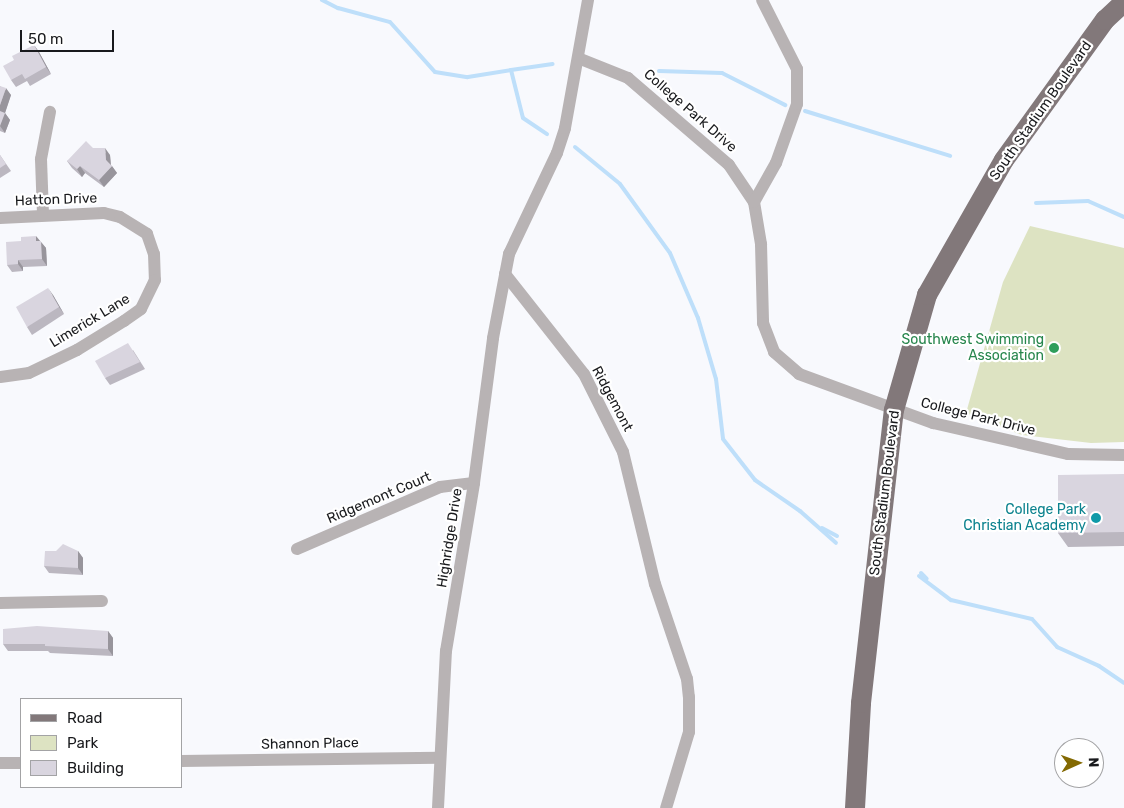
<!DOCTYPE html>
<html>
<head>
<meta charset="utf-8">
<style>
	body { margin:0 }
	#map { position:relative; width:1124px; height:808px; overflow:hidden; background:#f8f9fd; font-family:Rubik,sans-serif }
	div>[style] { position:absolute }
	.green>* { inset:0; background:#dde3c2 }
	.stream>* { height:4px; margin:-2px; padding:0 2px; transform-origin:2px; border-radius:2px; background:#bedffa }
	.minor>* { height:12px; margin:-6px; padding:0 6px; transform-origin:6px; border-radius:6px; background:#b8b3b4 }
	.primary>* { height:20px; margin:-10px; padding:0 10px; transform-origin:10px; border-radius:10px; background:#82787a }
	.wall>* { inset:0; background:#bbb7c0 }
	.shaded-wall>* { inset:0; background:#98959c }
	.building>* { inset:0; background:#d9d5df }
	.dots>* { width:14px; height:14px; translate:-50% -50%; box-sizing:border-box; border:2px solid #fff; border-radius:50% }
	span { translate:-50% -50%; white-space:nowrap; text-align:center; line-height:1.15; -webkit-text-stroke:4.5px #fff; paint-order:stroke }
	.street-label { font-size:14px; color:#191a1d }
	.leisure-label { font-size:14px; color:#27864d }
	.right { translate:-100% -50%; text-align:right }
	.culture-label { font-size:14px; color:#0d838f }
	.legend { position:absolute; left:20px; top:698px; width:162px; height:90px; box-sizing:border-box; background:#fff; border:1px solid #a3a3a5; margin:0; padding:6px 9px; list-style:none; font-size:15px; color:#191a1d }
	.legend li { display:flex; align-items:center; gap:10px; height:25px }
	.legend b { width:25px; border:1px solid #a3a3a5 }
	.north { position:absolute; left:1054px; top:738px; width:50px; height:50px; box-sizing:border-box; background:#fff; border:1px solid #a3a3a5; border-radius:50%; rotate:88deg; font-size:14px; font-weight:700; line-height:20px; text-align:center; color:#191a1d }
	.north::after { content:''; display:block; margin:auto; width:18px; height:22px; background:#836902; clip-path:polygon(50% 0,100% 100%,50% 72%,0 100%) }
	.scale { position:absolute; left:20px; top:30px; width:94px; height:22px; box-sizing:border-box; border:2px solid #191a1d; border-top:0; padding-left:6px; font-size:15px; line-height:18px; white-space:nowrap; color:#191a1d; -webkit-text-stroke:4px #fff; paint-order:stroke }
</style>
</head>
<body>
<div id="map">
	<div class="green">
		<i style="clip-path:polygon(1030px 226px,1124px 248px,1124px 442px,1091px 443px,1022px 435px,966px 413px,1003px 282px)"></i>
	</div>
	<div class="stream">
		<i style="left:322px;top:0;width:18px;rotate:27deg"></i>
		<i style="left:338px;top:8px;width:54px;rotate:15.1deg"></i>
		<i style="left:390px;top:22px;width:67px;rotate:48deg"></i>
		<i style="left:435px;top:72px;width:33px;rotate:9deg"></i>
		<i style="left:468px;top:77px;width:44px;rotate:-9.2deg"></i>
		<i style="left:511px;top:70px;width:49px;rotate:76deg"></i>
		<i style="left:523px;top:118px;width:29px;rotate:34deg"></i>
		<i style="left:511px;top:70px;width:42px;rotate:-8.1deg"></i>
		<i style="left:659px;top:71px;width:63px;rotate:1.8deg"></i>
		<i style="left:722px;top:73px;width:71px;rotate:26.9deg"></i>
		<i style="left:805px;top:111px;width:152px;rotate:17.2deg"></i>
		<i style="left:575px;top:147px;width:58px;rotate:39.4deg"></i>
		<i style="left:620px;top:184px;width:85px;rotate:54.1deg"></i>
		<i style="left:670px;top:253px;width:71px;rotate:66.7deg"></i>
		<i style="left:698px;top:318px;width:64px;rotate:73.6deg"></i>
		<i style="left:716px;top:379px;width:60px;rotate:83.3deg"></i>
		<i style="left:723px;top:439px;width:52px;rotate:52deg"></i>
		<i style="left:755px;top:480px;width:55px;rotate:34.6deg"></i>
		<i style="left:800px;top:511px;width:48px;rotate:41.6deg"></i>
		<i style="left:1036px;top:203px;width:52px;rotate:-2.2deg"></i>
		<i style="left:1088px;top:201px;width:39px;rotate:24deg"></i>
		<i style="left:822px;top:528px;width:17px;rotate:28deg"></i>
		<i style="left:921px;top:573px;width:8px;rotate:45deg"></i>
		<i style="left:919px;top:576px;width:40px;rotate:37deg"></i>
		<i style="left:951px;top:600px;width:83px;rotate:13.2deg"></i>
		<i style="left:1032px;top:619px;width:38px;rotate:48deg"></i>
		<i style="left:1057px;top:647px;width:46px;rotate:24.3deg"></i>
		<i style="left:1099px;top:666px;width:30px;rotate:34deg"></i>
	</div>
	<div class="minor">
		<i style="left:578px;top:58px;width:54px;rotate:21.8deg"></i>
		<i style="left:628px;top:78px;width:133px;rotate:40.7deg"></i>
		<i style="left:729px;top:165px;width:45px;rotate:56deg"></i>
		<i style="left:754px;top:202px;width:43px;rotate:80.5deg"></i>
		<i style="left:761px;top:244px;width:79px;rotate:88.5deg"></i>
		<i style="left:763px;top:323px;width:31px;rotate:69deg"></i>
		<i style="left:774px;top:352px;width:33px;rotate:41deg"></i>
		<i style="left:799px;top:374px;width:143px;rotate:20.1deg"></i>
		<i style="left:933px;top:423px;width:139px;rotate:12.9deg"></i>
		<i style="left:1068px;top:454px;width:56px;rotate:1deg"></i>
		<i style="left:754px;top:202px;width:45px;rotate:-60.6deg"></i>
		<i style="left:776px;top:163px;width:63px;rotate:-70.4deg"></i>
		<i style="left:797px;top:104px;width:35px;rotate:-90deg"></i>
		<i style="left:797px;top:69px;width:77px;rotate:-116.9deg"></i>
		<i style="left:43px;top:214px;width:55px;rotate:-92.1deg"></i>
		<i style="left:41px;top:159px;width:48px;rotate:-79.2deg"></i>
		<i style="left:0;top:218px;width:104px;rotate:-2.8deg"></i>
		<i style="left:104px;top:213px;width:16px;rotate:14deg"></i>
		<i style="left:120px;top:217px;width:32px;rotate:32deg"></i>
		<i style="left:147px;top:234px;width:21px;rotate:71deg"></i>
		<i style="left:154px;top:254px;width:26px;rotate:88deg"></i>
		<i style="left:155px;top:280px;width:32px;rotate:116deg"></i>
		<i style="left:141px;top:309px;width:21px;rotate:145deg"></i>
		<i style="left:124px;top:321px;width:55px;rotate:148.3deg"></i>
		<i style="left:77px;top:350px;width:53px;rotate:154.4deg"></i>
		<i style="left:29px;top:373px;width:29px;rotate:172deg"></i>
		<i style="left:505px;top:274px;width:127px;rotate:51.7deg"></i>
		<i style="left:584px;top:374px;width:87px;rotate:63.4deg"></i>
		<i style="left:623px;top:452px;width:136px;rotate:76.4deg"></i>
		<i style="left:655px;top:584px;width:100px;rotate:71.4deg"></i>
		<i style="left:687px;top:679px;width:18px;rotate:84deg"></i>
		<i style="left:689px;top:697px;width:35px;rotate:90deg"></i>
		<i style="left:689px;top:732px;width:79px;rotate:106.8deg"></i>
		<i style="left:297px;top:549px;width:156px;rotate:-23.4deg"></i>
		<i style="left:440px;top:487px;width:34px;rotate:-7deg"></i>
		<i style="left:0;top:603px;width:102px;rotate:-1.1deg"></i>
		<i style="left:181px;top:761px;width:258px;rotate:-0.7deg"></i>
		<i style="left:0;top:763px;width:21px"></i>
		<i style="left:438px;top:808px;width:157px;rotate:-87.1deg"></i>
		<i style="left:446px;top:651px;width:170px;rotate:-80.5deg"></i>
		<i style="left:474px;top:483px;width:146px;rotate:-82.5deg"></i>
		<i style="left:493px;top:338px;width:86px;rotate:-79.2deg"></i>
		<i style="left:509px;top:254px;width:112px;rotate:-64.6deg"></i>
		<i style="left:557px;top:153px;width:26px;rotate:-72deg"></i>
		<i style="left:565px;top:128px;width:130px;rotate:-79.8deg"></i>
	</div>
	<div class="primary">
		<i style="left:855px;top:808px;width:105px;rotate:-86.7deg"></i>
		<i style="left:861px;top:703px;width:295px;rotate:-83.6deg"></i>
		<i style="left:894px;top:410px;width:120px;rotate:-74deg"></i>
		<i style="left:927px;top:295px;width:155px;rotate:-60.3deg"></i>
		<i style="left:1004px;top:160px;width:173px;rotate:-54.2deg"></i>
		<i style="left:1105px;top:20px;width:26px;rotate:-43deg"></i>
	</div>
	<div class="wall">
		<i style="clip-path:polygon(34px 45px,39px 52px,51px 74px,30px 86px,27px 81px,16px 87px,11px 80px,14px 60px)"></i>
		<i style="clip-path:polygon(0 86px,11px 95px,5px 113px,10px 120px,5px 133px,0 131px)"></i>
		<i style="clip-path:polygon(93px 148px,110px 155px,111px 165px,117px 173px,104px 187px,85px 173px,82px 177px,72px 168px,67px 161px)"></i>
		<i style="clip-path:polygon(0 155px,11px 171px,0 178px)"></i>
		<i style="clip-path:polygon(40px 241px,46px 248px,47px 266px,23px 267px,23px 271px,12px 272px,7px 265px)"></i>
		<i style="clip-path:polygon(53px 295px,64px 314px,32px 335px,27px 327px)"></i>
		<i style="clip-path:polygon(133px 350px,145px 369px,110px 385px,105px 378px)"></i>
		<i style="clip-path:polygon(1124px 474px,1124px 546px,1068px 547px,1058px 533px)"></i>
		<i style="clip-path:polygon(78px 551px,83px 558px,83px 575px,49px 573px,44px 566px)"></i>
		<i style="clip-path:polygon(108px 631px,113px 638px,113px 656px,50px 653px,48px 651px,8px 651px,3px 644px)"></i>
	</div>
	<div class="shaded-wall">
		<i style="clip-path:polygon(34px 45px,39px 52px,51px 74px,46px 67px)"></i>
		<i style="clip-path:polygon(6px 88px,11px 95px,5px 113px,10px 120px,5px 133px,0 126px,0 105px)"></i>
		<i style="clip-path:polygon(105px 148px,110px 155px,111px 167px,106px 160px)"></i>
		<i style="clip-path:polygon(80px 166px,85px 173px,82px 177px,77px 169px)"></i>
		<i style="clip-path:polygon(112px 166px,117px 173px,104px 187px,99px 180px)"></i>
		<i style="clip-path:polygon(36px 236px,46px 248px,47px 266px,42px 259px,36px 241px)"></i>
		<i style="clip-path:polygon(18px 260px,23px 267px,23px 271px,18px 264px)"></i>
		<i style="clip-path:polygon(48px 288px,53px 295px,64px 314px,59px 307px)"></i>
		<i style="clip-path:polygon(78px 551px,83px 558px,83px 575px,78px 568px)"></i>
		<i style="clip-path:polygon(108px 631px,113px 638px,113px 656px,108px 649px)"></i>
	</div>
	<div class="building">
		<i style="clip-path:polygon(34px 45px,46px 67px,25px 79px,22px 74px,11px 80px,3px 66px,14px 60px,12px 56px)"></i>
		<i style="clip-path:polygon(0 86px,6px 88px,0 105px)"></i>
		<i style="clip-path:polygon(0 111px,5px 113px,0 126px)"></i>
		<i style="clip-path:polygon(86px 141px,93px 148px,105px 148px,106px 160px,112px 166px,99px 180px,80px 166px,77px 169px,67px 161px)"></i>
		<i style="clip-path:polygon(0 155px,6px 164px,0 168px)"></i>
		<i style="clip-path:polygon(36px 236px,36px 241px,41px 241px,42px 259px,18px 260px,18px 264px,7px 265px,6px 242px,21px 241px,21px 237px)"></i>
		<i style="clip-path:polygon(48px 288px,59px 307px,27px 327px,16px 307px)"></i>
		<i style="clip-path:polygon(128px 343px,140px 362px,105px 378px,95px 361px)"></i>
		<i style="clip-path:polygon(1124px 474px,1124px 532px,1058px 533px,1058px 475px)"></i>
		<i style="clip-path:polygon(63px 544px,78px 551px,78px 568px,44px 566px,45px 551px,56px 551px)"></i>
		<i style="clip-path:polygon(37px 626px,108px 631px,108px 649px,45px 646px,45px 644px,3px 644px,3px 629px)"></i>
	</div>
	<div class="dots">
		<i style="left:1054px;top:348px;background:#2e9e5b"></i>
		<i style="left:1096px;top:518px;background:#0f9aa8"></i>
	</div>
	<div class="street-label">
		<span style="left:690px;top:111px;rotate:41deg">College Park Drive</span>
		<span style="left:1041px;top:111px;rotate:-55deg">South Stadium Boulevard</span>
		<span style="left:56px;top:200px;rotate:-2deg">Hatton Drive</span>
		<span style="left:90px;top:321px;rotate:-31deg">Limerick Lane</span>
		<span style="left:612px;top:399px;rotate:62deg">Ridgemont</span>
		<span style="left:978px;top:417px;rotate:14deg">College Park Drive</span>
		<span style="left:885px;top:493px;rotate:-83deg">South Stadium Boulevard</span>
		<span style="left:379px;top:498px;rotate:-23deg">Ridgemont Court</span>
		<span style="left:450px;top:538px;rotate:-81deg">Highridge Drive</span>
		<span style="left:310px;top:744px;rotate:-1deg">Shannon Place</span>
	</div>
	<div class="leisure-label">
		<span class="right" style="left:1044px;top:348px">Southwest Swimming<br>Association</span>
	</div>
	<div class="culture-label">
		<span class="right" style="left:1086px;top:518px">College Park<br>Christian Academy</span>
	</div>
	<ul class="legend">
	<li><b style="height:6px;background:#82787a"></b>Road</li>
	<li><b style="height:14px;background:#dde3c2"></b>Park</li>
	<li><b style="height:14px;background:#d9d5df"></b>Building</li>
	</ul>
	<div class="north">N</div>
	<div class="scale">50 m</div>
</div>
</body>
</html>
